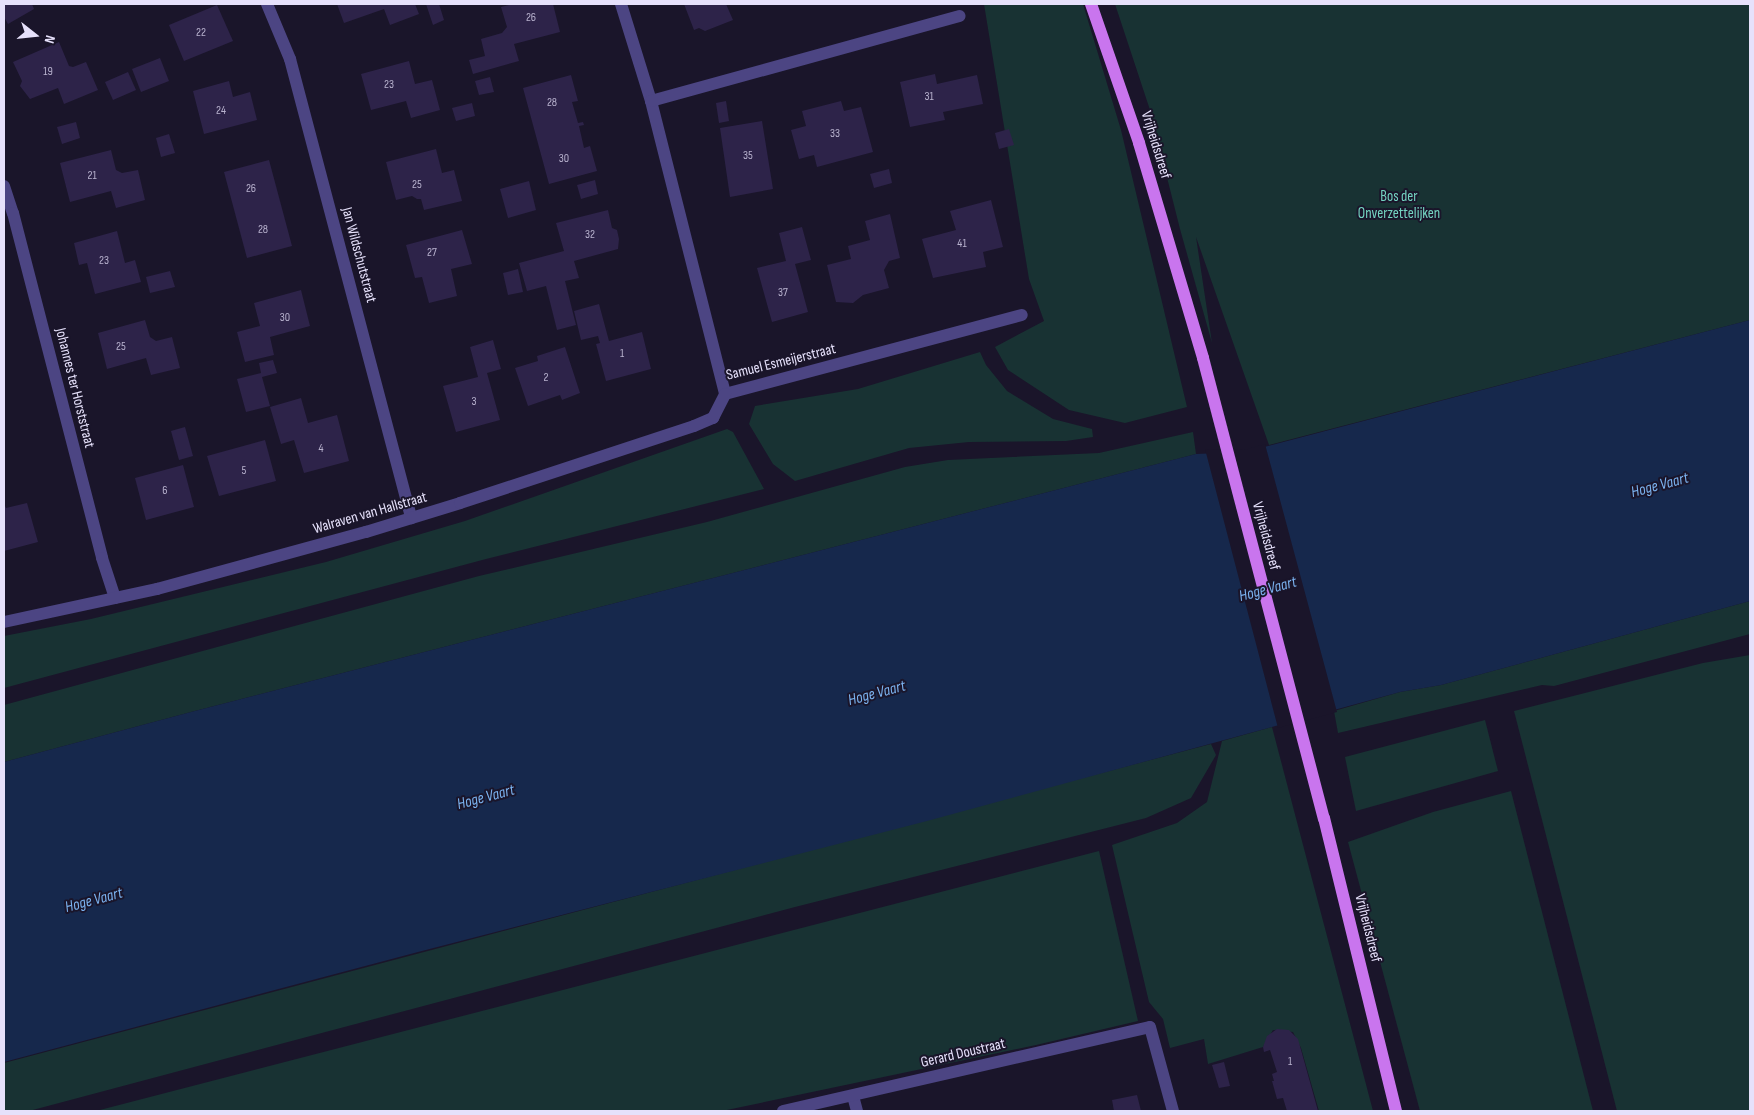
<!DOCTYPE html>
<html>
<head>
<meta charset="utf-8">
<style>
	body { margin:0 }
	#map { position:relative; width:1754px; height:1115px; overflow:hidden; background:#1a152a; font-family:"Sofia Sans Condensed",sans-serif }
	div>[style] { position:absolute }
	.green>* { inset:0; background:#183233 }
	.water>* { inset:0; background:#16284c }
	.pier>* { inset:0; background:#1a152a }
	.building>* { inset:0; background:#2d2349 }
	.minor>* { height:12px; margin:-6px; padding:0 6px; transform-origin:6px; border-radius:6px; background:#4c4583 }
	.major>* { height:12px; margin:-6px; padding:0 6px; transform-origin:6px; border-radius:6px; background:#c975ee }
	span { translate:-50% -50%; white-space:nowrap; text-align:center; line-height:1.15; -webkit-text-stroke:4px #1a152a; paint-order:stroke }
	.number-label { font-size:12px; color:#b8b2ce }
	.number-label span { -webkit-text-stroke-width:0 }
	.street-label { font-size:15px; color:#e6e1fb }
	.park-label { font-size:15px; color:#74d4c2 }
	.water-label { font-size:16px; color:#7bb2ef; font-style:italic }
	.frame { position:absolute; inset:0; border:5px solid #e6e1fb; pointer-events:none }
	.north { position:absolute; left:10px; top:10px; width:50px; height:50px; -webkit-text-stroke:4px #1a152a; paint-order:stroke; rotate:106deg; font-size:14px; font-weight:700; line-height:20px; text-align:center; color:#e6e1fb }
	.north::after { content:''; display:block; margin:auto; width:18px; height:22px; background:#e6e1fb; clip-path:polygon(50% 0,100% 100%,50% 72%,0 100%) }
</style>
</head>
<body>
<div id="map">
	<div class="green">
		<i style="clip-path:polygon(984px 4px,1083px 4px,1121px 130px,1187px 407px,1125px 423px,1069px 410px,1008px 370px,995px 347px,1044px 321px,1029px 279px)"></i>
		<i style="clip-path:polygon(1115px 4px,1750px 4px,1750px 320px,1269px 445px,1196px 237px,1212px 343px,1180px 229px,1150px 110px)"></i>
		<i style="clip-path:polygon(980px 352px,986px 365px,1007px 391px,1053px 419px,1092px 429px,1093px 437px,1066px 441px,969px 442px,909px 448px,795px 481px,773px 464px,749px 424px,755px 406px,858px 389px)"></i>
		<i style="clip-path:polygon(727px 429px,733px 432px,764px 489px,486px 559px,4px 688px,4px 636px,91px 619px,326px 562px,465px 521px)"></i>
		<i style="clip-path:polygon(1193px 432px,1196px 454px,191px 712px,4px 762px,4px 705px,479px 576px,707px 522px,905px 467px,948px 460px,1099px 453px)"></i>
		<i style="clip-path:polygon(1750px 601px,1750px 634px,1554px 686px,1542px 685px,1338px 733px,1334px 711px,1400px 692px,1441px 685px)"></i>
		<i style="clip-path:polygon(1750px 655px,1750px 1111px,1617px 1111px,1514px 711px,1703px 663px)"></i>
		<i style="clip-path:polygon(1485px 720px,1498px 771px,1356px 811px,1345px 757px)"></i>
		<i style="clip-path:polygon(1272px 727px,1373px 1111px,1319px 1111px,1301px 1048px,1293px 1032px,1273px 1030px,1263px 1047px,1208px 1064px,1204px 1039px,1170px 1048px,1163px 1019px,1149px 1002px,1112px 845px,1177px 823px,1207px 802px,1222px 741px)"></i>
		<i style="clip-path:polygon(1211px 744px,1216px 755px,1191px 798px,1146px 818px,795px 907px,29px 1111px,4px 1111px,4px 1063px)"></i>
		<i style="clip-path:polygon(1511px 791px,1593px 1111px,1420px 1111px,1348px 842px,1433px 812px)"></i>
		<i style="clip-path:polygon(1099px 851px,1138px 1021px,1036px 1045px,722px 1111px,96px 1111px)"></i>
	</div>
	<div class="water">
		<i style="clip-path:polygon(1750px 320px,1750px 601px,1441px 685px,1400px 692px,927px 821px,418px 952px,4px 1062px,4px 762px,191px 712px,1196px 454px,1245px 452px)"></i>
	</div>
	<div class="pier">
		<i style="clip-path:polygon(1265px 444px,1337px 712px,1278px 728px,1205px 449px,1244px 450px)"></i>
	</div>
	<div class="building">
		<i style="clip-path:polygon(4px 4px,32px 4px,34px 9px,8px 24px,4px 17px)"></i>
		<i style="clip-path:polygon(337px 4px,415px 4px,419px 14px,390px 25px,384px 9px,344px 23px)"></i>
		<i style="clip-path:polygon(426px 4px,439px 4px,444px 20px,433px 25px)"></i>
		<i style="clip-path:polygon(513px 4px,553px 4px,560px 32px,514px 44px,519px 61px,473px 74px,469px 60px,485px 56px,481px 39px,502px 33px,507px 27px,501px 7px)"></i>
		<i style="clip-path:polygon(684px 4px,726px 4px,733px 20px,705px 31px,699px 28px,694px 30px)"></i>
		<i style="clip-path:polygon(217px 5px,233px 41px,184px 61px,169px 25px)"></i>
		<i style="clip-path:polygon(59px 42px,69px 66px,73px 67px,86px 62px,98px 90px,64px 104px,58px 88px,30px 99px,20px 86px,22px 81px,13px 62px)"></i>
		<i style="clip-path:polygon(160px 58px,169px 81px,141px 92px,132px 69px)"></i>
		<i style="clip-path:polygon(409px 61px,415px 84px,432px 80px,440px 110px,411px 118px,406px 101px,371px 110px,361px 74px)"></i>
		<i style="clip-path:polygon(128px 72px,136px 90px,113px 100px,105px 82px)"></i>
		<i style="clip-path:polygon(935px 74px,937px 84px,977px 75px,983px 104px,943px 112px,945px 120px,910px 127px,900px 82px)"></i>
		<i style="clip-path:polygon(571px 75px,578px 101px,572px 102px,578px 123px,583px 122px,584px 125px,579px 126px,584px 148px,590px 146px,597px 171px,549px 184px,523px 88px)"></i>
		<i style="clip-path:polygon(490px 77px,494px 92px,479px 95px,475px 81px)"></i>
		<i style="clip-path:polygon(229px 81px,233px 97px,250px 92px,257px 120px,204px 134px,193px 91px)"></i>
		<i style="clip-path:polygon(726px 101px,729px 121px,719px 123px,716px 103px)"></i>
		<i style="clip-path:polygon(841px 101px,844px 111px,861px 107px,873px 152px,817px 167px,814px 155px,799px 159px,791px 130px,806px 126px,802px 111px)"></i>
		<i style="clip-path:polygon(472px 103px,475px 116px,456px 121px,452px 108px)"></i>
		<i style="clip-path:polygon(762px 121px,773px 189px,730px 197px,720px 128px)"></i>
		<i style="clip-path:polygon(76px 122px,80px 138px,62px 144px,57px 127px)"></i>
		<i style="clip-path:polygon(1009px 129px,1014px 145px,999px 149px,995px 133px)"></i>
		<i style="clip-path:polygon(169px 134px,175px 153px,161px 157px,156px 138px)"></i>
		<i style="clip-path:polygon(436px 149px,442px 173px,454px 170px,462px 201px,424px 210px,421px 199px,417px 199px,412px 196px,396px 200px,386px 162px)"></i>
		<i style="clip-path:polygon(111px 150px,116px 170px,122px 173px,138px 170px,145px 200px,116px 208px,111px 191px,70px 202px,60px 163px)"></i>
		<i style="clip-path:polygon(269px 160px,292px 246px,247px 258px,224px 172px)"></i>
		<i style="clip-path:polygon(889px 169px,892px 183px,874px 188px,870px 174px)"></i>
		<i style="clip-path:polygon(595px 180px,598px 194px,581px 199px,577px 185px)"></i>
		<i style="clip-path:polygon(529px 181px,536px 210px,508px 218px,500px 189px)"></i>
		<i style="clip-path:polygon(991px 200px,1003px 247px,983px 252px,986px 267px,933px 278px,922px 239px,956px 230px,950px 211px)"></i>
		<i style="clip-path:polygon(608px 210px,612px 228px,617px 230px,619px 239px,618px 249px,574px 261px,579px 278px,565px 281px,576px 325px,557px 330px,546px 286px,527px 291px,519px 263px,564px 251px,556px 223px)"></i>
		<i style="clip-path:polygon(890px 214px,900px 258px,889px 261px,884px 270px,889px 288px,863px 295px,853px 303px,836px 302px,827px 265px,851px 259px,848px 246px,870px 240px,865px 221px)"></i>
		<i style="clip-path:polygon(802px 227px,811px 260px,795px 264px,808px 312px,772px 322px,757px 268px,786px 261px,779px 233px)"></i>
		<i style="clip-path:polygon(462px 230px,472px 264px,451px 269px,457px 296px,429px 303px,422px 277px,415px 278px,406px 245px)"></i>
		<i style="clip-path:polygon(117px 231px,125px 263px,135px 260px,141px 282px,95px 294px,87px 263px,79px 265px,74px 243px)"></i>
		<i style="clip-path:polygon(518px 269px,523px 292px,508px 295px,503px 273px)"></i>
		<i style="clip-path:polygon(170px 271px,175px 287px,150px 293px,146px 277px)"></i>
		<i style="clip-path:polygon(301px 290px,310px 326px,270px 337px,274px 355px,245px 362px,237px 332px,260px 326px,254px 303px)"></i>
		<i style="clip-path:polygon(599px 304px,609px 341px,642px 332px,651px 369px,606px 381px,596px 344px,600px 343px,598px 336px,581px 340px,574px 311px)"></i>
		<i style="clip-path:polygon(145px 320px,150px 337px,156px 341px,172px 337px,180px 368px,151px 375px,146px 358px,107px 369px,98px 333px)"></i>
		<i style="clip-path:polygon(493px 340px,501px 369px,487px 373px,500px 420px,456px 432px,443px 386px,478px 377px,470px 347px)"></i>
		<i style="clip-path:polygon(565px 347px,580px 393px,562px 400px,560px 395px,528px 406px,515px 368px,538px 361px,537px 356px)"></i>
		<i style="clip-path:polygon(273px 360px,277px 373px,262px 377px,270px 406px,246px 412px,237px 379px,261px 373px,259px 363px)"></i>
		<i style="clip-path:polygon(301px 398px,308px 423px,337px 415px,349px 461px,304px 473px,294px 440px,281px 444px,270px 407px)"></i>
		<i style="clip-path:polygon(185px 427px,193px 456px,179px 460px,171px 431px)"></i>
		<i style="clip-path:polygon(265px 440px,276px 481px,219px 496px,207px 456px)"></i>
		<i style="clip-path:polygon(183px 465px,194px 507px,146px 520px,135px 478px)"></i>
		<i style="clip-path:polygon(27px 503px,38px 542px,4px 551px,4px 504px,6px 508px)"></i>
		<i style="clip-path:polygon(1277px 1029px,1289px 1030px,1298px 1039px,1318px 1111px,1287px 1111px,1283px 1098px,1277px 1099px,1272px 1081px,1274px 1081px,1272px 1074px,1277px 1072px,1270px 1050px,1264px 1052px,1263px 1047px,1267px 1036px)"></i>
		<i style="clip-path:polygon(1224px 1062px,1230px 1086px,1219px 1088px,1212px 1065px)"></i>
		<i style="clip-path:polygon(1137px 1095px,1141px 1111px,1114px 1111px,1112px 1100px)"></i>
	</div>
	<div class="minor">
		<i style="left:267px;top:4px;width:60px;rotate:67.3deg"></i>
		<i style="left:290px;top:59px;width:475px;rotate:75.2deg"></i>
		<i style="left:621px;top:4px;width:102px;rotate:72.8deg"></i>
		<i style="left:651px;top:101px;width:302px;rotate:75.8deg"></i>
		<i style="left:725px;top:394px;width:307px;rotate:-14.9deg"></i>
		<i style="left:651px;top:101px;width:320px;rotate:-15.4deg"></i>
		<i style="left:4px;top:186px;width:28px;rotate:72deg"></i>
		<i style="left:13px;top:213px;width:356px;rotate:75.5deg"></i>
		<i style="left:102px;top:558px;width:42px;rotate:72deg"></i>
		<i style="left:4px;top:622px;width:157px;rotate:-12.2deg"></i>
		<i style="left:157px;top:589px;width:217px;rotate:-15.3deg"></i>
		<i style="left:366px;top:532px;width:98px;rotate:-17.1deg"></i>
		<i style="left:460px;top:503px;width:246px;rotate:-18.2deg"></i>
		<i style="left:694px;top:426px;width:21px;rotate:-23deg"></i>
		<i style="left:713px;top:418px;width:27px;rotate:-63deg"></i>
		<i style="left:853px;top:1096px;width:16px;rotate:75deg"></i>
		<i style="left:783px;top:1111px;width:376px;rotate:-12.9deg"></i>
		<i style="left:1150px;top:1027px;width:87px;rotate:74.7deg"></i>
	</div>
	<div class="major">
		<i style="left:1091px;top:4px;width:147px;rotate:70.9deg"></i>
		<i style="left:1139px;top:143px;width:224px;rotate:73.4deg"></i>
		<i style="left:1203px;top:358px;width:476px;rotate:75.3deg"></i>
		<i style="left:1324px;top:818px;width:302px;rotate:76.2deg"></i>
	</div>
	<div class="number-label">
		<span style="left:531px;top:18px">26</span>
		<span style="left:201px;top:33px">22</span>
		<span style="left:48px;top:72px">19</span>
		<span style="left:389px;top:85px">23</span>
		<span style="left:929px;top:97px">31</span>
		<span style="left:552px;top:103px">28</span>
		<span style="left:221px;top:111px">24</span>
		<span style="left:835px;top:134px">33</span>
		<span style="left:748px;top:156px">35</span>
		<span style="left:564px;top:159px">30</span>
		<span style="left:92px;top:176px">21</span>
		<span style="left:417px;top:185px">25</span>
		<span style="left:251px;top:189px">26</span>
		<span style="left:263px;top:230px">28</span>
		<span style="left:590px;top:235px">32</span>
		<span style="left:962px;top:244px">41</span>
		<span style="left:432px;top:253px">27</span>
		<span style="left:104px;top:261px">23</span>
		<span style="left:783px;top:293px">37</span>
		<span style="left:285px;top:318px">30</span>
		<span style="left:121px;top:347px">25</span>
		<span style="left:622px;top:354px">1</span>
		<span style="left:546px;top:378px">2</span>
		<span style="left:474px;top:402px">3</span>
		<span style="left:321px;top:449px">4</span>
		<span style="left:244px;top:471px">5</span>
		<span style="left:165px;top:491px">6</span>
		<span style="left:1290px;top:1062px">1</span>
	</div>
	<div class="street-label">
		<span style="left:1156px;top:145px;rotate:73deg">Vrijheidsdreef</span>
		<span style="left:359px;top:255px;rotate:75deg">Jan Wildschutstraat</span>
		<span style="left:781px;top:362px;rotate:-14deg">Samuel Esmeijerstraat</span>
		<span style="left:75px;top:388px;rotate:76deg">Johannes ter Horststraat</span>
		<span style="left:370px;top:513px;rotate:-16deg">Walraven van Hallstraat</span>
		<span style="left:1266px;top:536px;rotate:75deg">Vrijheidsdreef</span>
		<span style="left:1368px;top:928px;rotate:76deg">Vrijheidsdreef</span>
		<span style="left:963px;top:1053px;rotate:-13deg">Gerard Doustraat</span>
	</div>
	<div class="park-label">
		<span style="left:1399px;top:205px">Bos der<br>Onverzettelijken</span>
	</div>
	<div class="water-label">
		<span style="left:1660px;top:486px;rotate:-15deg">Hoge Vaart</span>
		<span style="left:1268px;top:590px;rotate:-15deg">Hoge Vaart</span>
		<span style="left:877px;top:694px;rotate:-15deg">Hoge Vaart</span>
		<span style="left:486px;top:798px;rotate:-15deg">Hoge Vaart</span>
		<span style="left:94px;top:901px;rotate:-15deg">Hoge Vaart</span>
	</div>
	<div class="frame"></div>
	<div class="north">N</div>
</div>
</body>
</html>
